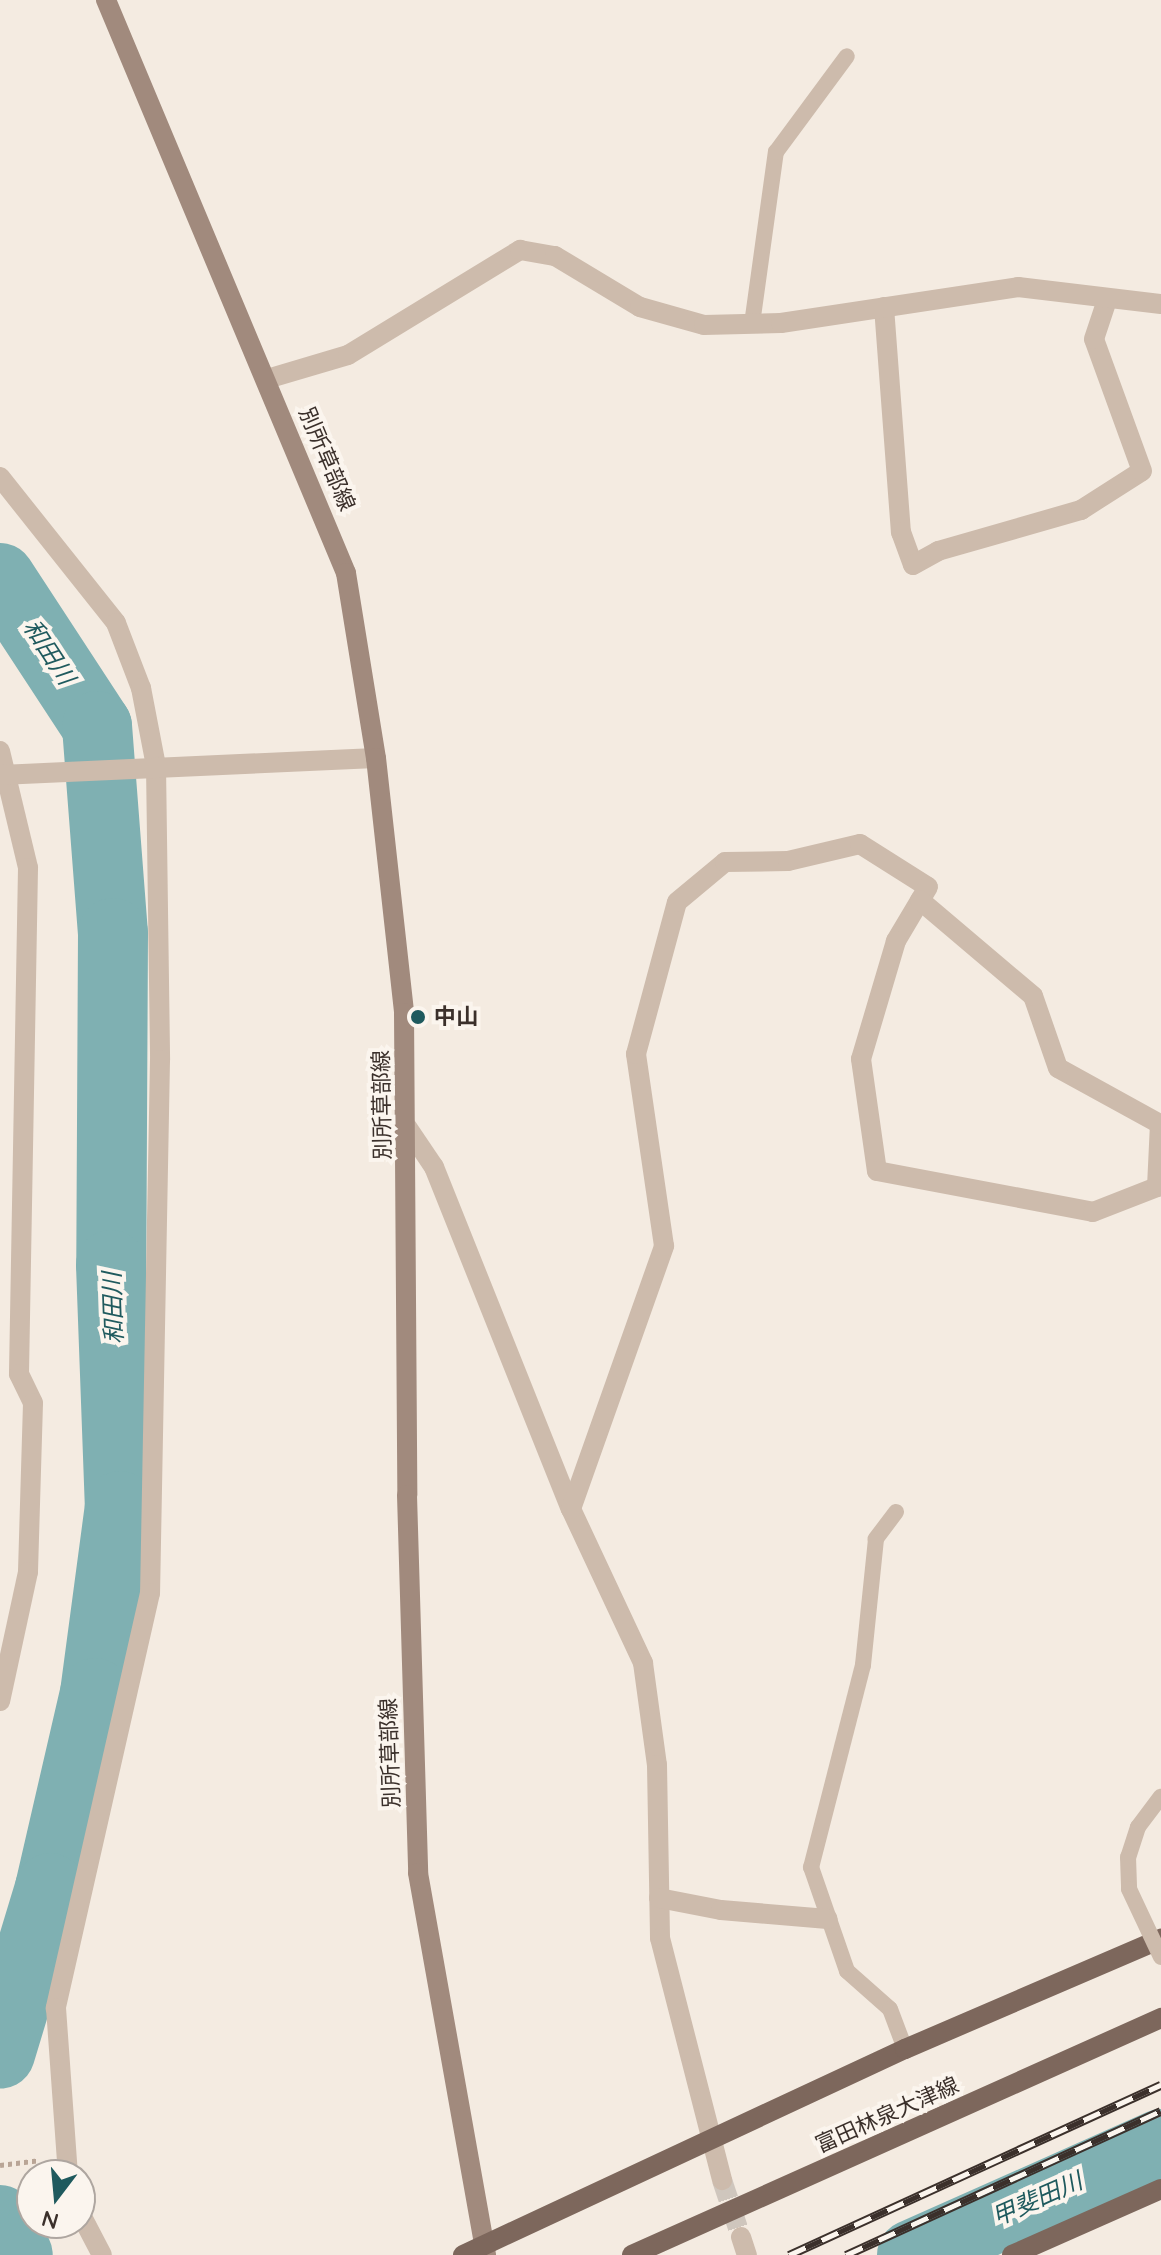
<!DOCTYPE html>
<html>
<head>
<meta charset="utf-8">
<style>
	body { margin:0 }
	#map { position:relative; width:1161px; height:2255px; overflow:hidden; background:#f4ebe1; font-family:Quicksand,"Noto Sans JP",sans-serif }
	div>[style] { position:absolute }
	.river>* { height:70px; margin:-35px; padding:0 35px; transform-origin:35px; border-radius:35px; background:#7fb0b2 }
	.street-tunnel>* { height:20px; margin-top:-10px; transform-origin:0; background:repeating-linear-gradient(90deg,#cfc6bd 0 20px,transparent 0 30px) }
	.path>* { height:5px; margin-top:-2.5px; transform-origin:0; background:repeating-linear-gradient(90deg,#b9a596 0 4px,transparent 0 8px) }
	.lane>* { height:16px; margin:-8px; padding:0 8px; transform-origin:8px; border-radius:8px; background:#cdbbac }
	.street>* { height:20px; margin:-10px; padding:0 10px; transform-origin:10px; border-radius:10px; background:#cdbbac }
	.secondary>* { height:20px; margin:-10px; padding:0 10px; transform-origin:10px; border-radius:10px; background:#a18a7d }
	.primary>* { height:20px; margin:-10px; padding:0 10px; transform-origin:10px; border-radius:10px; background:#7d675c }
	.rail>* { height:9px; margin-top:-4.5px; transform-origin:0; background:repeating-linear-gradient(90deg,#fbf5ee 0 18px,#3b302b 0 36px); box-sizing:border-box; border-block:2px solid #3b302b }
	.lane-bridge>* { height:16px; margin:-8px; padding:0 8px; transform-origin:8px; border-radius:8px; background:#cdbbac }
	.dots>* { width:22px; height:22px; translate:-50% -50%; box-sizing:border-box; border:4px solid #fbf5ee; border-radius:50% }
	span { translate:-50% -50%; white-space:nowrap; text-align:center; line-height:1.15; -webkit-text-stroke:8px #fbf5ee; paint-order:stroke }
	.street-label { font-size:22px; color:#3b302b }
	.poi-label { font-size:22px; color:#3b302b; font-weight:700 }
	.left { translate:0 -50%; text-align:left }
	.water-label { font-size:24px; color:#1f5a5e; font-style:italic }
	.north { position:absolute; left:16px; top:2159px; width:80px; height:80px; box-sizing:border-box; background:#fbf5ee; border:2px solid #aea6a0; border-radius:50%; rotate:196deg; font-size:22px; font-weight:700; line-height:32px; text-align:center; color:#3b302b }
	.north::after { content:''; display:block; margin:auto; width:28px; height:36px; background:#1f5a5e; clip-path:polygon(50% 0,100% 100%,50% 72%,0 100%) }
</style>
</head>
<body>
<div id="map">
	<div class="river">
		<i style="left:0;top:578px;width:177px;rotate:56.8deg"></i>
		<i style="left:97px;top:726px;width:208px;rotate:85.6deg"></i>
		<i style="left:113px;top:933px;width:332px;rotate:90.3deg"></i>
		<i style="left:111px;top:1265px;width:241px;rotate:87.9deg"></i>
		<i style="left:120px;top:1506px;width:189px;rotate:97.6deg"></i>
		<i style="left:95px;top:1693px;width:200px;rotate:103deg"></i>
		<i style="left:50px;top:1888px;width:173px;rotate:106.8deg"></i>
		<i style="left:0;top:2220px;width:39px;rotate:63deg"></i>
		<i style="left:912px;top:2255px;width:273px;rotate:-24deg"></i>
	</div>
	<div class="street-tunnel">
		<i style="left:722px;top:2180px;width:60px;rotate:71.6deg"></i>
	</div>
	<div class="path">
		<i style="left:0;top:2165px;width:39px;rotate:-7deg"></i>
	</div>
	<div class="lane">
		<i style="left:752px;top:324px;width:174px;rotate:-82.1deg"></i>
		<i style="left:776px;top:152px;width:119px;rotate:-53.5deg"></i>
		<i style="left:896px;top:1512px;width:34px;rotate:127deg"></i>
		<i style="left:876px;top:1539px;width:127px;rotate:95.9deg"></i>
		<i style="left:863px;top:1665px;width:209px;rotate:104.4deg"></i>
		<i style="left:811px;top:1867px;width:110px;rotate:70.9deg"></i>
		<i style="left:847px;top:1971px;width:57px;rotate:41.5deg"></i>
		<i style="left:890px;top:2009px;width:43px;rotate:69.4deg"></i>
		<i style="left:1138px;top:1827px;width:38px;rotate:-53deg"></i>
	</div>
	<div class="street">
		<i style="left:884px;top:307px;width:226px;rotate:85.7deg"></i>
		<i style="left:901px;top:532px;width:35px;rotate:70deg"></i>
		<i style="left:913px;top:565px;width:29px;rotate:-29deg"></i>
		<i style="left:938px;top:551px;width:149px;rotate:-16deg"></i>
		<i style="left:1081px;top:510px;width:72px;rotate:-32.6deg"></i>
		<i style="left:1142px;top:471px;width:140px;rotate:-110deg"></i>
		<i style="left:1094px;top:339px;width:41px;rotate:-71.6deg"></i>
		<i style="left:267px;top:379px;width:84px;rotate:-16.5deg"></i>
		<i style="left:348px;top:355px;width:202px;rotate:-31.4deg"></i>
		<i style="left:520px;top:250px;width:36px;rotate:10deg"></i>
		<i style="left:555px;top:256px;width:99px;rotate:31deg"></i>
		<i style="left:640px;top:307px;width:66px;rotate:15.7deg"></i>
		<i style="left:704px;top:325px;width:77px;rotate:-1.5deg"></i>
		<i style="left:781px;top:323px;width:240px;rotate:-8.6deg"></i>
		<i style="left:1018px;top:287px;width:144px;rotate:6.8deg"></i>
		<i style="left:0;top:477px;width:186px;rotate:51.5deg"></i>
		<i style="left:116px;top:623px;width:70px;rotate:69deg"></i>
		<i style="left:141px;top:688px;width:79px;rotate:79.1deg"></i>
		<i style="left:156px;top:766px;width:294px;rotate:89.2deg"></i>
		<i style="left:160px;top:1060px;width:533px;rotate:91.07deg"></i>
		<i style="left:150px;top:1593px;width:426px;rotate:102.8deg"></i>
		<i style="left:56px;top:2008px;width:167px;rotate:85.9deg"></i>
		<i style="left:0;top:751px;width:120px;rotate:76.5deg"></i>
		<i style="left:28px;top:868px;width:506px;rotate:91.02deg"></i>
		<i style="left:19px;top:1374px;width:32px;rotate:64deg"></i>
		<i style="left:33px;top:1403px;width:169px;rotate:91.7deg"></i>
		<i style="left:28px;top:1572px;width:132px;rotate:102.2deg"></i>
		<i style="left:0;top:775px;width:376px;rotate:-2.6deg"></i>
		<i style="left:407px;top:1127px;width:48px;rotate:56deg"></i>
		<i style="left:434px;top:1167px;width:368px;rotate:68.2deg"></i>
		<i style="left:571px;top:1509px;width:170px;rotate:64.9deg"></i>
		<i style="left:643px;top:1663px;width:103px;rotate:82.2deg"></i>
		<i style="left:657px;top:1765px;width:173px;rotate:89deg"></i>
		<i style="left:660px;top:1938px;width:250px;rotate:75.6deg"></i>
		<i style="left:571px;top:1509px;width:279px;rotate:-70.5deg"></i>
		<i style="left:664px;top:1246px;width:194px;rotate:-98.3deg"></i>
		<i style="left:636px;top:1054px;width:157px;rotate:-74.9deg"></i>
		<i style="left:677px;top:902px;width:62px;rotate:-39.8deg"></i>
		<i style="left:725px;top:862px;width:63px;rotate:-0.9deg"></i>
		<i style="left:788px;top:861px;width:74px;rotate:-13.3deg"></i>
		<i style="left:860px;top:844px;width:80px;rotate:32.3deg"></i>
		<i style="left:928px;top:887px;width:63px;rotate:120.7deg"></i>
		<i style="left:896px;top:941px;width:123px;rotate:106.5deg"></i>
		<i style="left:861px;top:1059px;width:113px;rotate:81.9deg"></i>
		<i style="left:877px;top:1171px;width:220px;rotate:10.7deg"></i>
		<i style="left:1093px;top:1212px;width:69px;rotate:-21.3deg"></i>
		<i style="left:1157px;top:1187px;width:63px;rotate:-87.3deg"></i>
		<i style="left:1160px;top:1124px;width:116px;rotate:-151.2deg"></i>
		<i style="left:1058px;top:1068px;width:76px;rotate:-109.1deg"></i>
		<i style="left:1033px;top:996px;width:148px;rotate:-139.7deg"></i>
		<i style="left:659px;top:1898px;width:63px;rotate:11deg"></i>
		<i style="left:721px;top:1910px;width:107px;rotate:4.8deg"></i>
		<i style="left:80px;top:2213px;width:47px;rotate:62.4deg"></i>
		<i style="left:741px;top:2237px;width:19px;rotate:72deg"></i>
	</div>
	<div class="secondary">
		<i style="left:106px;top:0;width:621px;rotate:67.27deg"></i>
		<i style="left:346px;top:573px;width:187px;rotate:80.8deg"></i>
		<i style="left:376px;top:758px;width:257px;rotate:83.7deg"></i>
		<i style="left:404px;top:1013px;width:482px;rotate:89.6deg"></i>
		<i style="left:407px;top:1495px;width:378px;rotate:88.3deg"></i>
		<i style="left:418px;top:1873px;width:388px;rotate:79.9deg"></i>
	</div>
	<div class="primary">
		<i style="left:463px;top:2255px;width:488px;rotate:-25deg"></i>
		<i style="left:905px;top:2049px;width:279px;rotate:-23.3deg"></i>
		<i style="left:632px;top:2255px;width:580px;rotate:-24.13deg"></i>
		<i style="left:1012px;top:2255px;width:163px;rotate:-23.9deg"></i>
	</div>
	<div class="rail">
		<i style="left:789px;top:2255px;width:409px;rotate:-24.6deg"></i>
		<i style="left:846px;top:2255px;width:346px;rotate:-24.6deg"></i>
	</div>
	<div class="lane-bridge">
		<i style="left:1138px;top:1827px;width:32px;rotate:108deg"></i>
		<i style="left:1128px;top:1857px;width:32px;rotate:88deg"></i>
		<i style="left:1129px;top:1889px;width:75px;rotate:64.8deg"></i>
	</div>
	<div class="dots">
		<i style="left:418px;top:1017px;background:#1f5a5e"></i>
	</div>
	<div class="street-label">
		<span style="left:327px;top:459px;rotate:67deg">別所草部線</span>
		<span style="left:382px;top:1105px;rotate:-91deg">別所草部線</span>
		<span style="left:390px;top:1753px;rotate:-92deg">別所草部線</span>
		<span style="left:887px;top:2115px;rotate:-24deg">富田林泉大津線</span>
	</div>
	<div class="poi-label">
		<span class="left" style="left:434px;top:1017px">中山</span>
	</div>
	<div class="water-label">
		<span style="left:49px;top:652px;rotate:57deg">和田川</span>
		<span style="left:113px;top:1308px;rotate:-92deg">和田川</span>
		<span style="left:1037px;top:2199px;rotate:-24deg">甲斐田川</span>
	</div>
	<div class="north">N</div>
</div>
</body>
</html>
